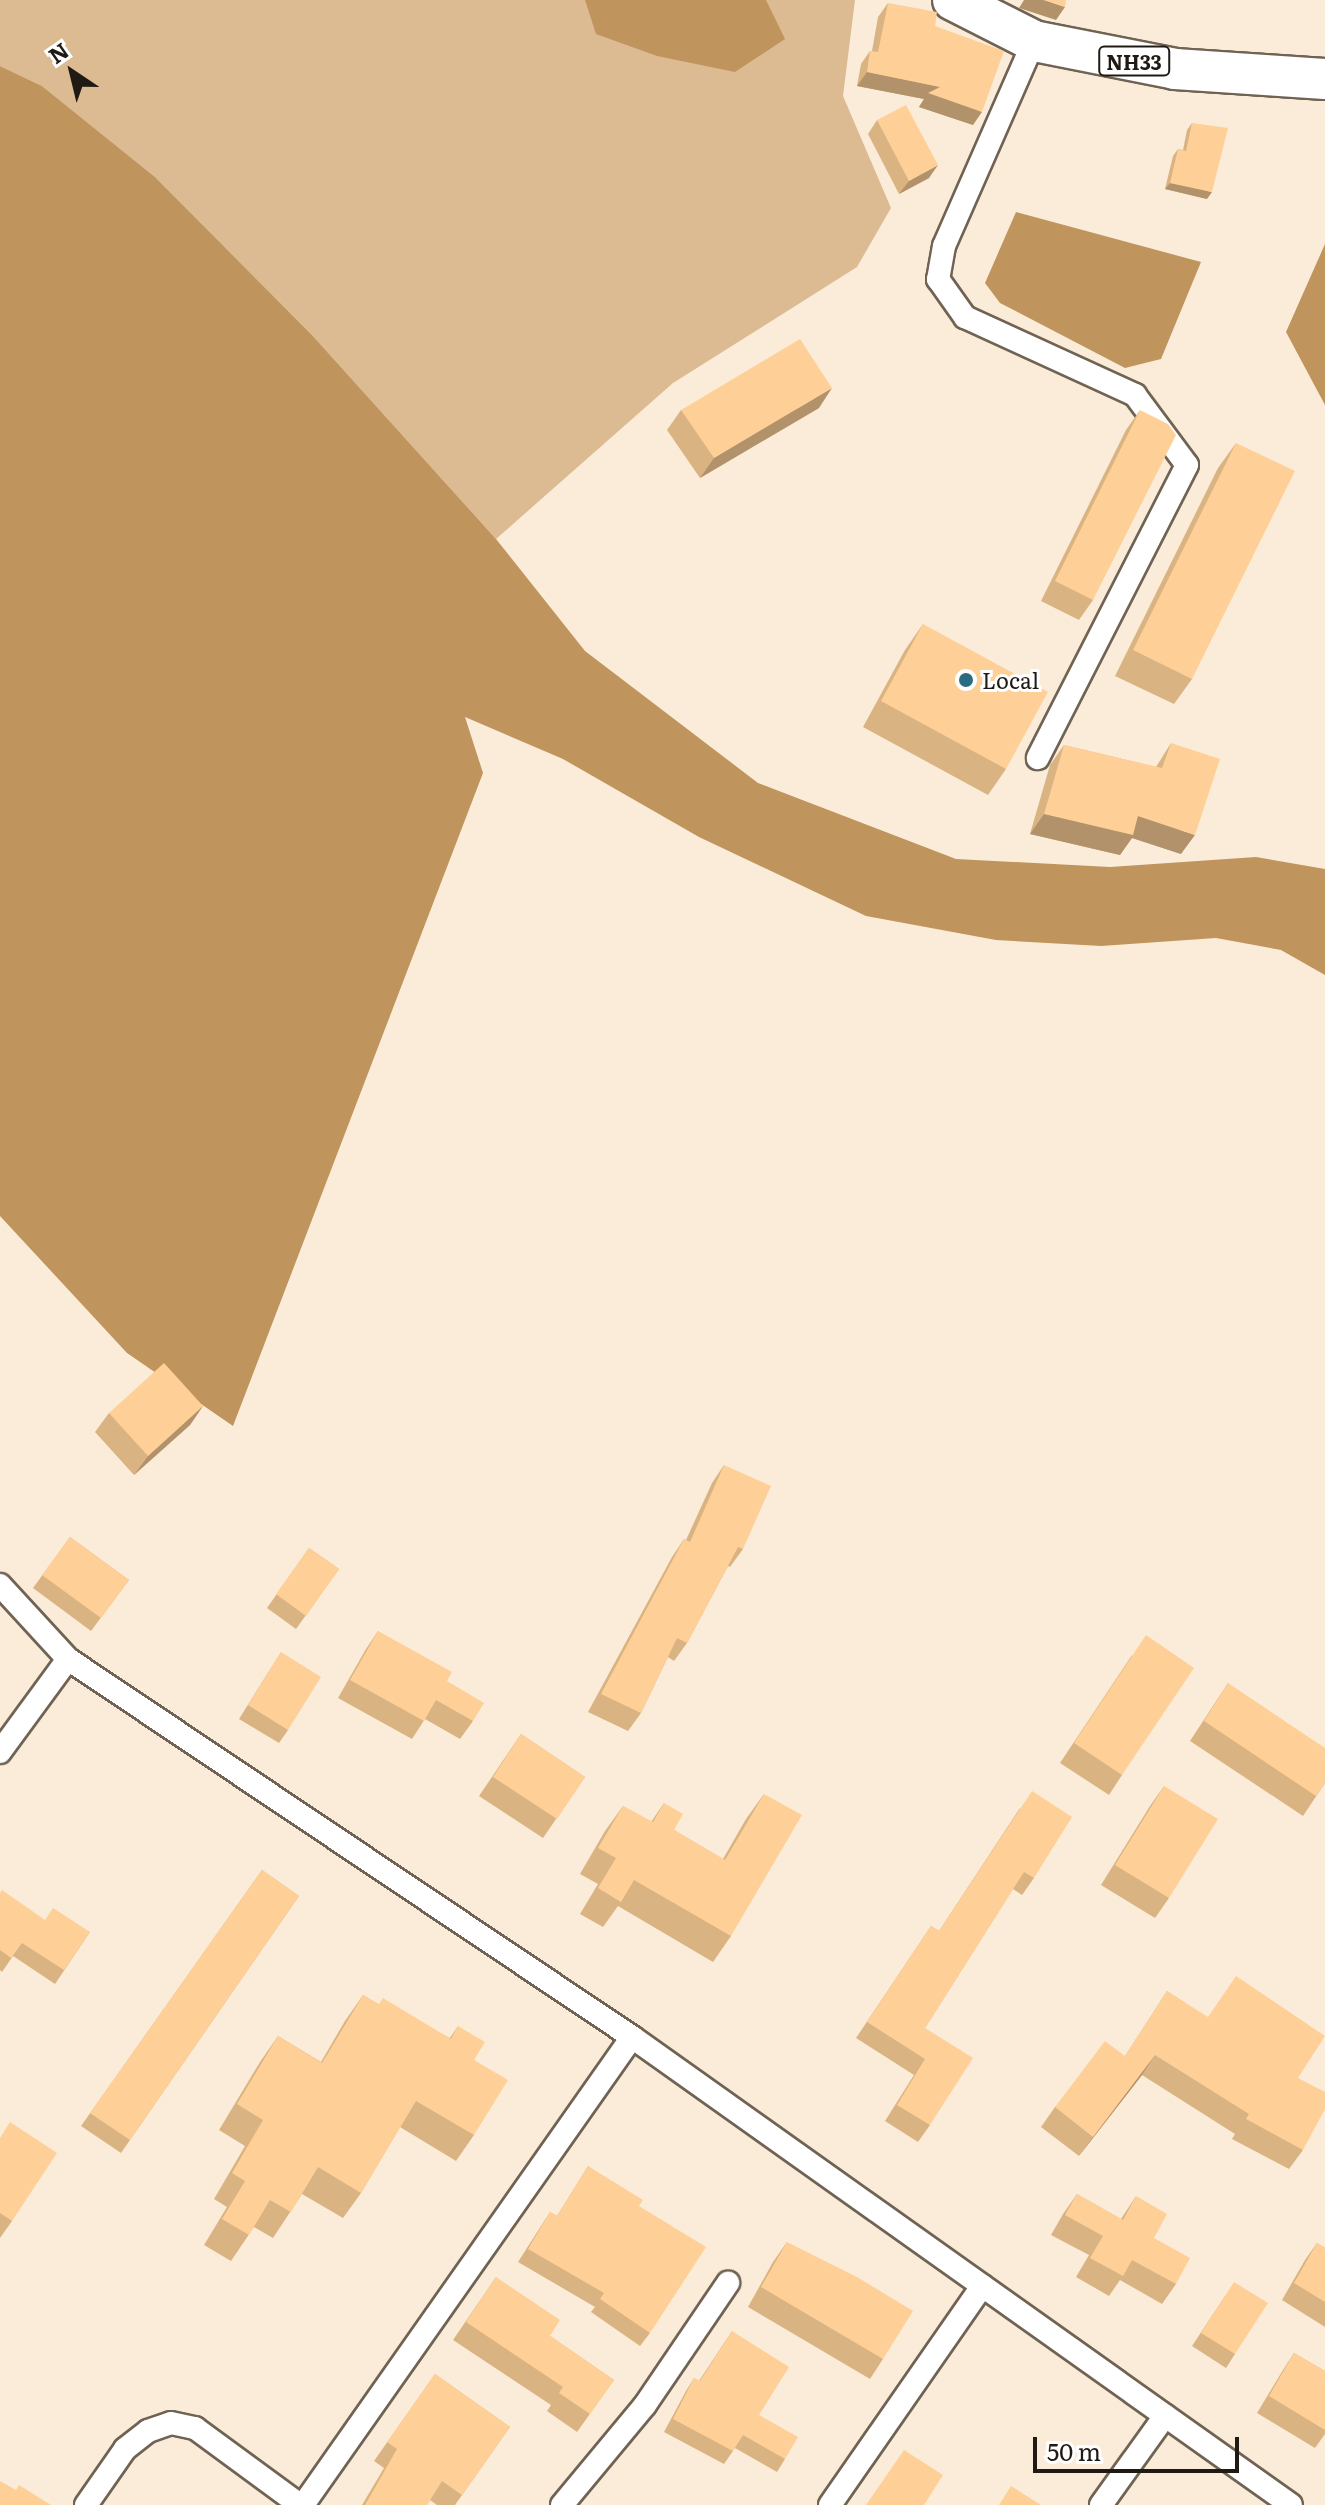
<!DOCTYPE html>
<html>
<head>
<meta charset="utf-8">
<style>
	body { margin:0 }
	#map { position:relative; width:1325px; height:2505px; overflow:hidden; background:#fbecd9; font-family:Literata,serif }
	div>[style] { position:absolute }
	.green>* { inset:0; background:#dcba92 }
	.water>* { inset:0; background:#c0945d }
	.roads { filter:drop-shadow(2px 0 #706353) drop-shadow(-2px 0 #706353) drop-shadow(0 2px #706353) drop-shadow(0 -2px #706353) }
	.street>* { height:22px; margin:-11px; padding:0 11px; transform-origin:11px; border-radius:11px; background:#fff }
	.highway>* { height:40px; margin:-20px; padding:0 20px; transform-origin:20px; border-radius:20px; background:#fff }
	.wall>* { inset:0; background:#dab382 }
	.shaded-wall>* { inset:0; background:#b2926a }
	.building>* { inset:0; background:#fed097 }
	.dots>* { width:22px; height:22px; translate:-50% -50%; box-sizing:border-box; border:4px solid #fff; border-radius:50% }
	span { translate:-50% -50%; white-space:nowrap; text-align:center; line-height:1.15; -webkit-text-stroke:6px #fff; paint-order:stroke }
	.shield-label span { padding:2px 6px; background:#fff; border:2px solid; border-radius:6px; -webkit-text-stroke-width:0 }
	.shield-label { font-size:20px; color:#201a14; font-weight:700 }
	.poi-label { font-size:22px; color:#201a14 }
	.left { translate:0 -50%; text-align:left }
	.north { position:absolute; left:32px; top:32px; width:80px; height:80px; -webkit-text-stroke:6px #fff; paint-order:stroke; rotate:325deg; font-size:22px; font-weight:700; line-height:32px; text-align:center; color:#201a14 }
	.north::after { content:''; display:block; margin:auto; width:28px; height:36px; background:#201a14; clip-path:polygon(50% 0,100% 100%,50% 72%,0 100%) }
	.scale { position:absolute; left:1033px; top:2437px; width:206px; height:36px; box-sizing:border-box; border:4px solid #201a14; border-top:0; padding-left:10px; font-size:24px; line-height:28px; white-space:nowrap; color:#201a14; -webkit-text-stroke:6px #fff; paint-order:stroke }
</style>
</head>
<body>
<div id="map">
	<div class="green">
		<i style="clip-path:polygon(0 0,855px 0,843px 96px,891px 208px,857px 267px,673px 383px,496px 539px,312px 335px,155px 177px,42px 86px,0 66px)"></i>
	</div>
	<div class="water">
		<i style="clip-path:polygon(585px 0,766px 0,785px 39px,735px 72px,657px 56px,596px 34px)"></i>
		<i style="clip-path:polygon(0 66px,42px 86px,155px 177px,312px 335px,496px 539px,585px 651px,758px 783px,956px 859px,1110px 867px,1256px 857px,1325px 869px,1325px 975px,1281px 950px,1216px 938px,1101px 946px,996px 940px,866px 916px,699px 837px,563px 759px,465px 717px,483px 773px,233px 1426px,127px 1353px,0 1216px)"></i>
		<i style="clip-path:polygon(1016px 212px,1201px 262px,1161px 359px,1125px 368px,1000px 303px,985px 283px)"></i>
		<i style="clip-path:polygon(1325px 244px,1325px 405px,1286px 332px)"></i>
	</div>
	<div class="roads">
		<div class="street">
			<i style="left:1034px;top:41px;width:224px;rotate:113.7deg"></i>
			<i style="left:944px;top:246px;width:34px;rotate:100deg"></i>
			<i style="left:938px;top:279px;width:47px;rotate:54.6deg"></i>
			<i style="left:965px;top:317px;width:187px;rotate:24.6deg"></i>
			<i style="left:1135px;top:395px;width:87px;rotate:53.4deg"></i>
			<i style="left:1187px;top:465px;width:329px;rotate:117deg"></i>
			<i style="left:0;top:1585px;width:100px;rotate:47.4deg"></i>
			<i style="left:68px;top:1659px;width:679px;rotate:33.83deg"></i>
			<i style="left:632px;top:2037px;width:808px;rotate:35.38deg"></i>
			<i style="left:0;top:1752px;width:115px;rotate:-53.8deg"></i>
			<i style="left:86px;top:2505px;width:68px;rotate:-55.1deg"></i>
			<i style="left:125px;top:2449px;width:29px;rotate:-38deg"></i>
			<i style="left:148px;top:2431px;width:24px;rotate:-19deg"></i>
			<i style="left:171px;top:2423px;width:25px;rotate:12deg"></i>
			<i style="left:195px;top:2428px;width:130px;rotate:36.3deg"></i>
			<i style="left:303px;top:2505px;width:572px;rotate:-54.89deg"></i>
			<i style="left:562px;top:2505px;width:130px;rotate:-50.3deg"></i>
			<i style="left:645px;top:2405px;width:148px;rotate:-55.8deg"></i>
			<i style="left:830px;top:2505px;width:267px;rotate:-55.2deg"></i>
			<i style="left:1101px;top:2505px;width:110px;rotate:-54.3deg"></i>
		</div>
		<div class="highway">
			<i style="left:953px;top:0;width:91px;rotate:26.8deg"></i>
			<i style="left:1034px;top:41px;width:144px;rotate:11.2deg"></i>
			<i style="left:1175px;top:69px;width:150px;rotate:3.8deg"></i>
		</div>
	</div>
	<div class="wall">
		<i style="clip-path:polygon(888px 3px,935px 26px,973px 125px,919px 107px,924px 99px,857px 86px,861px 64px,870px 51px,872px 51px,878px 17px)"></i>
		<i style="clip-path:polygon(877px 120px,929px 178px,899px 194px,868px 134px)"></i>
		<i style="clip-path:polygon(1192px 123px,1207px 199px,1165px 189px,1173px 156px,1178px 149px,1183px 150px,1187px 130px)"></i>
		<i style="clip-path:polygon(819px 408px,700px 478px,667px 430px,681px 410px)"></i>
		<i style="clip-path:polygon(1140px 410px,1093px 600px,1079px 620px,1041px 601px,1126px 430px)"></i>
		<i style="clip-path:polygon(1236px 443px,1192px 679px,1174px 704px,1115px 676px,1218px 468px)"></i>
		<i style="clip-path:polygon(923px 624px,1006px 769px,988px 795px,863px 727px,905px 650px)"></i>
		<i style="clip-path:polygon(1171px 743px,1181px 854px,1132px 838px,1120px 855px,1030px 834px,1050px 765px,1064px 745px,1156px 767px)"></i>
		<i style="clip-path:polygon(203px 1406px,190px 1425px,134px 1475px,95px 1432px,109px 1413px)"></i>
		<i style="clip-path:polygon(724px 1465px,743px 1549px,730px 1567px,728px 1566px,687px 1643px,674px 1661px,668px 1657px,641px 1713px,628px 1731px,588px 1712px,672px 1557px,684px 1539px,686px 1540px,712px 1483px)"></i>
		<i style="clip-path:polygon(70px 1537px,129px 1580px,91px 1631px,33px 1588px)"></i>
		<i style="clip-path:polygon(309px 1548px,339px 1569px,296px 1629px,267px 1608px)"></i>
		<i style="clip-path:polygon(378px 1631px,447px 1681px,473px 1721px,460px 1739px,425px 1719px,412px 1739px,338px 1698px,366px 1649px)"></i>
		<i style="clip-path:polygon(281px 1652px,288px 1730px,279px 1743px,239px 1719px)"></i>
		<i style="clip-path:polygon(1132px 1655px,1122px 1775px,1109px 1795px,1060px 1763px)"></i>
		<i style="clip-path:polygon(1228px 1683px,1325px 1783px,1303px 1816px,1190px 1741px)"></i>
		<i style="clip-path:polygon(521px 1734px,585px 1777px,543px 1838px,479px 1796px)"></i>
		<i style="clip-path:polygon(1164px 1786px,1169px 1898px,1155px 1918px,1101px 1885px,1150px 1806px)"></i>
		<i style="clip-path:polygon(764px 1794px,731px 1936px,713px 1962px,618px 1906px,603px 1927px,580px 1914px,598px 1884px,580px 1874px,605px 1831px,623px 1806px,651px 1822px,664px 1803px,674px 1830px,723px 1859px,746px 1819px)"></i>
		<i style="clip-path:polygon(1020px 1808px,1034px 1878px,1022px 1895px,1013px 1889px,925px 2028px,930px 2125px,918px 2142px,885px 2121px,914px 2075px,856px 2038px,931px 1926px,939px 1931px)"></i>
		<i style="clip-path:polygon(262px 1870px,299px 1896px,121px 2153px,81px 2126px)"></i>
		<i style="clip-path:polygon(0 1893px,44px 1920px,90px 1932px,55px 1984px,13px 1956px,2px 1972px,0 1970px)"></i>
		<i style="clip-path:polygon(1167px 1991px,1298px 2078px,1303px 2150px,1289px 2169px,1232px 2139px,1235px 2134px,1142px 2075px,1079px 2156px,1041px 2127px,1055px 2107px,1125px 2056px)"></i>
		<i style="clip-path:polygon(363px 1995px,378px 2004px,450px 2038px,458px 2026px,474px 2060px,474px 2135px,456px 2161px,400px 2127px,361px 2193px,343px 2218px,302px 2194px,273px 2238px,254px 2227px,231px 2261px,204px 2245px,227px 2207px,214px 2199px,245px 2146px,219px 2130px,260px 2062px,278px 2036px,321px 2062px,345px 2021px)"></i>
		<i style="clip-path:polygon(0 2137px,12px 2221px,0 2238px)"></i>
		<i style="clip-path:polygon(588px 2166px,639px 2206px,650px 2333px,640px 2346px,591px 2312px,595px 2307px,518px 2262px,550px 2212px,557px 2216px)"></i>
		<i style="clip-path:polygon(1077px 2194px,1121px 2219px,1136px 2196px,1154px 2238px,1176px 2284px,1162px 2304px,1120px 2280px,1109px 2296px,1076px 2277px,1089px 2255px,1051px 2235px,1063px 2214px)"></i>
		<i style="clip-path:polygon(787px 2242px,883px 2359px,870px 2379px,748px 2307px,773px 2262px)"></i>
		<i style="clip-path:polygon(1317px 2243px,1325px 2248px,1325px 2327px,1282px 2300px,1305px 2260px)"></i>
		<i style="clip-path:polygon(496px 2277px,550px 2336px,614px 2380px,577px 2432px,547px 2411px,551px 2405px,453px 2340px)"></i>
		<i style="clip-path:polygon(1225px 2296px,1235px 2354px,1226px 2368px,1192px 2346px)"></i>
		<i style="clip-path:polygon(732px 2331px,759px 2415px,785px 2459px,777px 2472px,735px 2448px,724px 2464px,664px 2432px,686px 2391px,694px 2378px,699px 2381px)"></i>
		<i style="clip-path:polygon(1294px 2353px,1325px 2371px,1325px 2434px,1315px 2448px,1257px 2413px,1283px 2370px)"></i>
		<i style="clip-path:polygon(435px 2374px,510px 2427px,455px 2505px,437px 2505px,430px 2500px,427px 2505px,362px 2505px,384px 2468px,374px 2461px)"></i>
	</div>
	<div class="shaded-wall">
		<i style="clip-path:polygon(1024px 0,1044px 0,1065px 7px,1056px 20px,1019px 8px)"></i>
		<i style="clip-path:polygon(867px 72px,940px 87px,982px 112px,973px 125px,919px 107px,924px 99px,857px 86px)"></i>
		<i style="clip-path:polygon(938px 165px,929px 178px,899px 194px,909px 181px)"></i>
		<i style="clip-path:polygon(1170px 183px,1212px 192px,1207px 199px,1165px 189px)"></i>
		<i style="clip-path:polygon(832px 388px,819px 408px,700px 478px,714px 458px)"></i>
		<i style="clip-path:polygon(1044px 814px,1138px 816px,1195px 835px,1181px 854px,1132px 838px,1120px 855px,1030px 834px)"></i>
		<i style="clip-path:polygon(203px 1406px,190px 1425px,134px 1475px,148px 1456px)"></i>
		<i style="clip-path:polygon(1155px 2055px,1142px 2075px,1079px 2156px,1093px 2137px)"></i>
	</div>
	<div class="building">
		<i style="clip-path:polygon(1044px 0,1066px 0,1065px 7px)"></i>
		<i style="clip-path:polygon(888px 3px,937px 12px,935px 26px,1004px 51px,982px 112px,928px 93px,940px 87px,867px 72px,870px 51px,878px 52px)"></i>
		<i style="clip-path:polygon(906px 105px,938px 165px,909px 181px,877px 120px)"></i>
		<i style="clip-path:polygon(1192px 123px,1228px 128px,1212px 192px,1170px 183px,1178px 149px,1186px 151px)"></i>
		<i style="clip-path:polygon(800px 339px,832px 388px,714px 458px,681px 410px)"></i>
		<i style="clip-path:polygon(1140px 410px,1168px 424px,1176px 435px,1093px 600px,1055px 581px)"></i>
		<i style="clip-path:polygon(1236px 443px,1295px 471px,1192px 679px,1133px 650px)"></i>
		<i style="clip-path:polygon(923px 624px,1048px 692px,1006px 769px,881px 701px)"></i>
		<i style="clip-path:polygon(1171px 743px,1220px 759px,1195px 835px,1138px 816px,1133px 835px,1044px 814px,1064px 745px,1162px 768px)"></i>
		<i style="clip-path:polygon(164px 1363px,203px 1406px,148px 1456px,109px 1413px)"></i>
		<i style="clip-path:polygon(724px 1465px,771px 1486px,743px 1549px,738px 1547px,687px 1643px,677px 1638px,641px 1713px,601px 1694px,684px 1539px,690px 1542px)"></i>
		<i style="clip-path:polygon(70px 1537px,129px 1580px,101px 1618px,42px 1575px)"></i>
		<i style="clip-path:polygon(309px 1548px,339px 1569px,306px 1616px,276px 1594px)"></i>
		<i style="clip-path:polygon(378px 1631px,452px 1672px,447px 1681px,484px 1703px,473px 1721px,436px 1700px,424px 1721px,350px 1680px)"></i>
		<i style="clip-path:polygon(1146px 1635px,1194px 1668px,1122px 1775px,1074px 1743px)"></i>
		<i style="clip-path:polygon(281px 1652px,321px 1677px,288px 1730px,248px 1705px)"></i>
		<i style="clip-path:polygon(1228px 1683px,1325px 1748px,1325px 1783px,1316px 1796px,1204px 1721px)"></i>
		<i style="clip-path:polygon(521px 1734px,585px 1777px,557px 1819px,493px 1777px)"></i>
		<i style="clip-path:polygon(1164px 1786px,1218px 1819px,1169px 1898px,1115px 1865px)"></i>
		<i style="clip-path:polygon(1032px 1791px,1072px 1817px,1034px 1878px,1024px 1872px,925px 2028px,973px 2058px,930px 2125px,897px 2105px,925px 2059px,867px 2022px,931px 1926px,939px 1931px)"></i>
		<i style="clip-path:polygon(764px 1794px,802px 1815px,731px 1936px,634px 1880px,621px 1902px,598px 1888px,616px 1858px,598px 1848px,623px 1806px,653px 1822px,664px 1803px,683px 1814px,674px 1830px,725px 1860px)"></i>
		<i style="clip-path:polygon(262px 1870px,299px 1896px,130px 2140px,90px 2113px)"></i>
		<i style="clip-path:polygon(2px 1890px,45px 1920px,53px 1908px,90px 1932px,64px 1970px,22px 1943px,11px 1958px,0 1950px,0 1893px)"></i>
		<i style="clip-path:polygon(1236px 1976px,1325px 2036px,1298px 2078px,1325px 2092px,1325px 2109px,1303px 2150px,1246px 2119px,1249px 2114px,1155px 2055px,1093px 2137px,1055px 2107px,1105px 2041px,1125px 2056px,1167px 1991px,1208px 2017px)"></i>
		<i style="clip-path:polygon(363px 1995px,379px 2004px,383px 1998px,451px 2039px,458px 2026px,485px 2042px,474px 2060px,508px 2080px,474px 2135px,416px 2101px,361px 2193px,318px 2167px,291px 2212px,270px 2200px,249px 2235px,222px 2219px,245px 2181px,232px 2173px,263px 2120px,237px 2104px,278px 2036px,322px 2063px)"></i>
		<i style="clip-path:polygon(10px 2122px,57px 2153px,12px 2221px,0 2213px,0 2138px)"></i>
		<i style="clip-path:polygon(588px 2166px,643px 2200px,639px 2206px,706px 2247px,650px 2333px,600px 2299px,604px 2293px,528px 2249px,550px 2212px,557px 2216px)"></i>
		<i style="clip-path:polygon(1077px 2194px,1123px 2220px,1136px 2196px,1167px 2214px,1154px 2238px,1190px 2258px,1176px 2284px,1132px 2260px,1123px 2276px,1090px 2258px,1103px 2236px,1065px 2215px)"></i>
		<i style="clip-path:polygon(787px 2242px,857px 2277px,913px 2311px,883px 2359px,761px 2287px)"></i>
		<i style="clip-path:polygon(1317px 2243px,1325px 2248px,1325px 2302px,1294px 2283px)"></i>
		<i style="clip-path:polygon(496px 2277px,560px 2320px,550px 2336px,614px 2380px,590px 2414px,559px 2393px,563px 2387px,466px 2322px)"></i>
		<i style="clip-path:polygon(1234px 2282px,1268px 2303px,1235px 2354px,1201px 2333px)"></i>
		<i style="clip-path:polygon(732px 2331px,789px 2367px,759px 2415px,798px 2437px,785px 2459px,743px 2435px,733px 2451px,673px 2419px,694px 2378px,700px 2381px)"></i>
		<i style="clip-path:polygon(1294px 2353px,1325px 2371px,1325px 2430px,1269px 2396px)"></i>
		<i style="clip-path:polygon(435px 2374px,510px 2427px,462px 2495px,442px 2481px,427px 2505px,365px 2505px,397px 2449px,387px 2442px)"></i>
		<i style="clip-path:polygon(904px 2450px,943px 2475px,924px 2505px,866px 2505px)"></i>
		<i style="clip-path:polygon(0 2481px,16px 2490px,19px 2485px,51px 2505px,0 2505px)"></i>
		<i style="clip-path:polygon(1011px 2486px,1041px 2505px,999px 2505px)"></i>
	</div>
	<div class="dots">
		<i style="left:966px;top:680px;background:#2b6b7f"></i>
	</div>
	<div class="shield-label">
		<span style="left:1134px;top:61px">NH33</span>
	</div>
	<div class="poi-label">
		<span class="left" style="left:982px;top:680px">Local</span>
	</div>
	<div class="north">N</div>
	<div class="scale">50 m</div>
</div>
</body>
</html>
